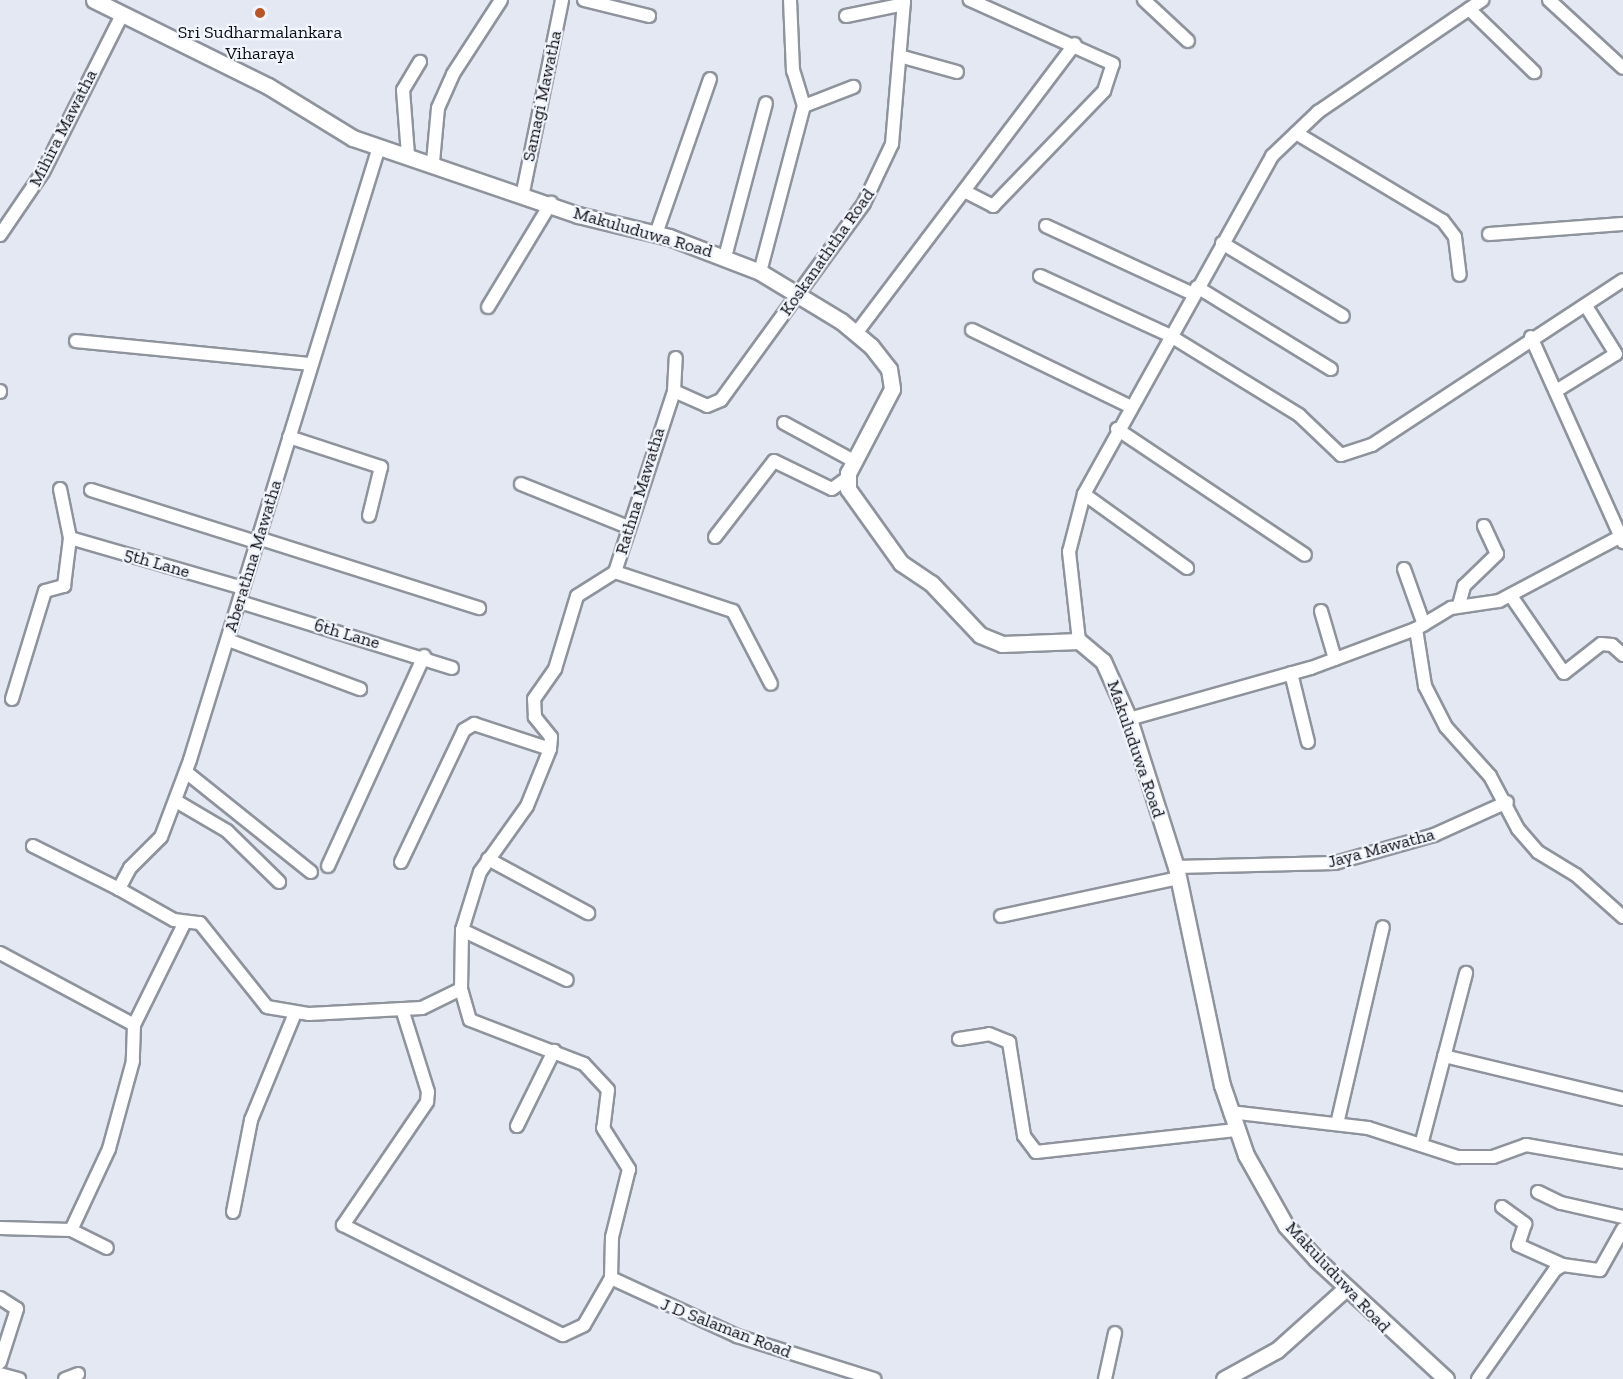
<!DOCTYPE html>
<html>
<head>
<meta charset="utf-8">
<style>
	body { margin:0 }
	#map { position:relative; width:1623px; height:1379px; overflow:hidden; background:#e3e8f2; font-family:"Zilla Slab",serif }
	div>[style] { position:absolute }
	.roads { filter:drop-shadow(2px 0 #8e939c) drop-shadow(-2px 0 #8e939c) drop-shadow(0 2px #8e939c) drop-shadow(0 -2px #8e939c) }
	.minor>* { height:12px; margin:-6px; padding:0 6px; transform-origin:6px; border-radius:6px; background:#fff }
	.tertiary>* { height:15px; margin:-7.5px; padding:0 7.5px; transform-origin:7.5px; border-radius:7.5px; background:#fff }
	.dots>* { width:16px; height:16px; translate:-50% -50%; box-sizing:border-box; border:3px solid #f1f5fd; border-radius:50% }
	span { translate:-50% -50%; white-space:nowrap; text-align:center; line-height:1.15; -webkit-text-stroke:4.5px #f1f5fd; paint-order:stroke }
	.poi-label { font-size:18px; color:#0e0f13 }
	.street-label { font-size:18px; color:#0e0f13 }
</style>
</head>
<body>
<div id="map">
	<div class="roads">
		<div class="minor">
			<i style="left:584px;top:0;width:67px;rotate:13.8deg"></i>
			<i style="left:1144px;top:0;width:60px;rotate:43deg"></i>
			<i style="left:1549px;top:0;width:100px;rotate:42.6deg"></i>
			<i style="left:1469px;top:9px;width:91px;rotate:44.1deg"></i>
			<i style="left:846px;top:16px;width:59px;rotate:-11.7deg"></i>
			<i style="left:903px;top:57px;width:56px;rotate:15.5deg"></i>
			<i style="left:804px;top:106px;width:53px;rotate:-21.2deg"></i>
			<i style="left:1296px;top:133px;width:171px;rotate:30.9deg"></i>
			<i style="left:1443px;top:221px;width:20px;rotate:53deg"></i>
			<i style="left:1455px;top:237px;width:38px;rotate:83deg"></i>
			<i style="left:379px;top:147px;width:641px;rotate:107.14deg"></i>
			<i style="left:190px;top:760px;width:82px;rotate:110.6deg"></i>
			<i style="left:161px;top:837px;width:44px;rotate:135deg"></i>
			<i style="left:130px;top:868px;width:24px;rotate:118deg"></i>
			<i style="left:119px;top:889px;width:63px;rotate:29.4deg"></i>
			<i style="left:174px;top:920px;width:26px;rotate:7deg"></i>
			<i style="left:200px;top:923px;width:107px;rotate:51.4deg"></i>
			<i style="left:267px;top:1007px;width:43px;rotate:9.5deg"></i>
			<i style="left:309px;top:1014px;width:113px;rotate:-3deg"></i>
			<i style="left:422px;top:1008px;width:43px;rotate:-26deg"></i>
			<i style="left:461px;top:989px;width:59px;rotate:-89deg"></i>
			<i style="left:462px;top:930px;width:61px;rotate:-72.8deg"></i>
			<i style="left:480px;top:872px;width:81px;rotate:-54.5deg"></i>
			<i style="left:527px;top:806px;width:61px;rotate:-68deg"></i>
			<i style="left:550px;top:749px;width:12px;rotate:-85deg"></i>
			<i style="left:551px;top:737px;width:26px;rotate:-129deg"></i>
			<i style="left:535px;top:717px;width:18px;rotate:-93deg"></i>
			<i style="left:534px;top:699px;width:37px;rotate:-55deg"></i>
			<i style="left:555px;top:669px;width:76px;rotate:-73.2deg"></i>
			<i style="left:577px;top:596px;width:45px;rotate:-32.3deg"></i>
			<i style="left:615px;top:572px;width:190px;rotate:-71.9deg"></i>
			<i style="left:674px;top:391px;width:33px;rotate:-87deg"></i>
			<i style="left:408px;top:155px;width:65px;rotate:-94.4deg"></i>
			<i style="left:403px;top:90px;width:33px;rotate:-59deg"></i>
			<i style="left:433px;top:162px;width:54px;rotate:-84.7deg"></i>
			<i style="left:438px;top:108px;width:37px;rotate:-66deg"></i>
			<i style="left:453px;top:74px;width:88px;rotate:-57deg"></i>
			<i style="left:964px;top:191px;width:33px;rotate:27deg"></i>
			<i style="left:993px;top:206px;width:160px;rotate:-46deg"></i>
			<i style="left:1104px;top:91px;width:28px;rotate:-72deg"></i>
			<i style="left:1113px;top:64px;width:157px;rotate:-155.9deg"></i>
			<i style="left:523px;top:192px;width:196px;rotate:-78.5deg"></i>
			<i style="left:1046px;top:226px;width:162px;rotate:24.8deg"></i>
			<i style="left:656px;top:234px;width:164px;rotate:-70.8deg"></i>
			<i style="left:1489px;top:234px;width:134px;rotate:-4.3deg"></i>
			<i style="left:0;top:235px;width:76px;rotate:-55.7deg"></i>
			<i style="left:43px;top:172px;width:174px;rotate:-63.3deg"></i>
			<i style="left:1222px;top:243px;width:141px;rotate:31.1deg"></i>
			<i style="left:725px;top:257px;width:159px;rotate:-75.1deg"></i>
			<i style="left:760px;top:272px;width:172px;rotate:-75.2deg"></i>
			<i style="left:804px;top:106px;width:37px;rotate:-107deg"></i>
			<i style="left:793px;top:71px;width:71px;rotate:-92.4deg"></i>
			<i style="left:1040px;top:276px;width:142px;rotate:24.6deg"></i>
			<i style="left:1169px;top:335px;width:153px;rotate:31.6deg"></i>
			<i style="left:1299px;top:415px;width:58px;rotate:43.6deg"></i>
			<i style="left:1341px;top:455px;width:33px;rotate:-18deg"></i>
			<i style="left:1372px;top:445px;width:300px;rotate:-33.3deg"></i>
			<i style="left:1197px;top:287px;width:157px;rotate:31.5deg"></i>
			<i style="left:488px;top:307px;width:122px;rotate:-58.8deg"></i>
			<i style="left:972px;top:330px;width:174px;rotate:25.8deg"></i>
			<i style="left:857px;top:332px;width:361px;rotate:-52.9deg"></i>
			<i style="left:1531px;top:337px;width:225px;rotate:65.8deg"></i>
			<i style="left:76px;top:341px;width:236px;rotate:5.6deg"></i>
			<i style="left:0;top:391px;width:1px;rotate:90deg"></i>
			<i style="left:674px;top:391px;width:36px;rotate:24deg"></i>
			<i style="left:707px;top:406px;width:15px;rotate:-23deg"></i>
			<i style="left:721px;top:400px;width:243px;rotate:-54deg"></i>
			<i style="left:864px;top:203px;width:65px;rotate:-64.6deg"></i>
			<i style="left:892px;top:144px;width:144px;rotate:-85.2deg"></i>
			<i style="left:1556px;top:391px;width:70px;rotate:-31.7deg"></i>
			<i style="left:1616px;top:354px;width:57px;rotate:-122deg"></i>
			<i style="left:784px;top:423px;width:80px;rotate:28.5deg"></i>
			<i style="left:1117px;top:429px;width:226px;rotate:33.8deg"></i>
			<i style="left:289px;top:437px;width:97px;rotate:18.1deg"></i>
			<i style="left:381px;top:467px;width:50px;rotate:103.8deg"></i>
			<i style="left:521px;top:484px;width:115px;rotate:21.9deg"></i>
			<i style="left:91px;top:490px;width:173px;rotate:17.5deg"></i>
			<i style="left:1084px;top:494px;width:127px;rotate:35.7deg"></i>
			<i style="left:715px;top:537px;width:96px;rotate:-52.2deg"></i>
			<i style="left:774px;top:461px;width:64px;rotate:25.8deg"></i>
			<i style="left:832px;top:489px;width:17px;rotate:-36deg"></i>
			<i style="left:70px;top:538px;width:180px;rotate:16.1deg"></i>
			<i style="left:258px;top:538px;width:232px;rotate:17.6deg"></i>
			<i style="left:1404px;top:569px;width:59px;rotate:70.3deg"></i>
			<i style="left:615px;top:572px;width:124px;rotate:18.3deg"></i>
			<i style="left:733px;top:611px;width:82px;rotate:62.5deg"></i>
			<i style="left:1511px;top:596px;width:93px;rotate:55.5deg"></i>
			<i style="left:1564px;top:673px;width:47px;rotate:-38.1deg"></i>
			<i style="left:1601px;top:644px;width:11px;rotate:5deg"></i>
			<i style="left:1612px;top:645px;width:15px;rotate:42deg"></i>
			<i style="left:240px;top:602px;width:222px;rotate:17.3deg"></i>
			<i style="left:1459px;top:605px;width:20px;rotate:-75deg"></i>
			<i style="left:1464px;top:586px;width:46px;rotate:-44.1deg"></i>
			<i style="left:1497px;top:554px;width:31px;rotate:-115deg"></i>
			<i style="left:1321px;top:611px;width:50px;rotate:73.7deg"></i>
			<i style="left:1416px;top:629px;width:58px;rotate:81deg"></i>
			<i style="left:1425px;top:686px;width:46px;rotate:62.9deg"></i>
			<i style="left:1446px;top:727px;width:66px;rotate:48.1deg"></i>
			<i style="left:1490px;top:776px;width:60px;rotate:62.2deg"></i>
			<i style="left:1518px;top:829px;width:30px;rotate:49deg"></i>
			<i style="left:1538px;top:852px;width:44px;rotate:31.2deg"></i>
			<i style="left:1576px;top:875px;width:63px;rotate:41.8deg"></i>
			<i style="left:228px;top:640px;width:141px;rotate:20.4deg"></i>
			<i style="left:1079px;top:641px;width:90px;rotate:-96.4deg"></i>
			<i style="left:1069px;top:552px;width:60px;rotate:-75.5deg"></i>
			<i style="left:1084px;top:494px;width:387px;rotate:-60.9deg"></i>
			<i style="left:1272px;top:156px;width:64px;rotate:-43.7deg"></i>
			<i style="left:1318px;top:112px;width:199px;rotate:-34.3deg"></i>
			<i style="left:1291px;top:673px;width:71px;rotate:76.2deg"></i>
			<i style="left:12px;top:699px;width:113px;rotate:-73deg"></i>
			<i style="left:45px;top:591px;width:20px;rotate:-15deg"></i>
			<i style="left:64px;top:586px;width:48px;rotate:-82.9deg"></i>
			<i style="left:70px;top:538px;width:50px;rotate:-101.5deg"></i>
			<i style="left:1129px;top:719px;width:189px;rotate:-15.7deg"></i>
			<i style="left:1311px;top:668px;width:112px;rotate:-20.4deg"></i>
			<i style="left:1416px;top:629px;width:41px;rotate:-31deg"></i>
			<i style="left:1451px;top:608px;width:49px;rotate:-8.3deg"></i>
			<i style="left:1499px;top:601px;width:140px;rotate:-28deg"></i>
			<i style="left:186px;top:772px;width:160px;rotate:38.7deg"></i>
			<i style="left:176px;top:801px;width:59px;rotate:30.5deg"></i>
			<i style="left:227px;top:831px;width:73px;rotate:44.4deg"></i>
			<i style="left:33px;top:846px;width:96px;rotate:26.6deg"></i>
			<i style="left:488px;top:859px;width:114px;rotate:28.4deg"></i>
			<i style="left:401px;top:862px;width:146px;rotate:-64.5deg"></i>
			<i style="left:464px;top:730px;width:12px;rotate:-31deg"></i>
			<i style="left:474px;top:724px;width:80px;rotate:18.2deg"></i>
			<i style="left:328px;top:866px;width:231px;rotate:-65.4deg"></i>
			<i style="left:1176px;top:867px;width:159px;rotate:-1.4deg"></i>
			<i style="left:1335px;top:863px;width:103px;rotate:-15.8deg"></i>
			<i style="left:1434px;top:835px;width:80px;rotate:-24.3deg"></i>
			<i style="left:1001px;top:916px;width:181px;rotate:-12.1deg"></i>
			<i style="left:462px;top:930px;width:116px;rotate:25.5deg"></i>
			<i style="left:0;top:953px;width:152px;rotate:28.2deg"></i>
			<i style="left:134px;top:1025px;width:36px;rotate:92deg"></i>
			<i style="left:133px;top:1061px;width:91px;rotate:105.3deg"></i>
			<i style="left:109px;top:1149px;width:89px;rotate:115.1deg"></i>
			<i style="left:461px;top:989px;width:32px;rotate:74deg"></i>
			<i style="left:470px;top:1020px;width:122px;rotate:21.1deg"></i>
			<i style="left:584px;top:1064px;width:35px;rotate:47deg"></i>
			<i style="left:608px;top:1090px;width:38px;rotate:97deg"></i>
			<i style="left:603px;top:1128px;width:49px;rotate:57.6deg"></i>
			<i style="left:629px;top:1169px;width:70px;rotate:104deg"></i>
			<i style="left:612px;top:1237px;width:41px;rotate:91.4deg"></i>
			<i style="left:611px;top:1278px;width:139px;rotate:24.7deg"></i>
			<i style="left:737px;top:1336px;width:144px;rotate:17.4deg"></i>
			<i style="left:402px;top:1009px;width:87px;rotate:72.6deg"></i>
			<i style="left:428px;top:1092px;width:10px;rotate:96deg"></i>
			<i style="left:427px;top:1102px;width:149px;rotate:124.3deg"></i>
			<i style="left:343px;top:1225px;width:246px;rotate:26.6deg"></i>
			<i style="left:563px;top:1335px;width:23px;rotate:-25deg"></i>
			<i style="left:584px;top:1325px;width:54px;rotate:-60.1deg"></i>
			<i style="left:134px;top:1025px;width:113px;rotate:-63.7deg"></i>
			<i style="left:959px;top:1039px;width:30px;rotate:-9deg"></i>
			<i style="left:989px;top:1034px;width:22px;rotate:22deg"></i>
			<i style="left:1009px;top:1042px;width:95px;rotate:80.9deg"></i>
			<i style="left:1024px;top:1136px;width:20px;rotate:53deg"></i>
			<i style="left:1036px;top:1152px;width:201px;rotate:-6.3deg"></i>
			<i style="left:1444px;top:1056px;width:184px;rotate:13.5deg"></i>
			<i style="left:1230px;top:1112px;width:139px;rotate:6.6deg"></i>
			<i style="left:1368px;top:1128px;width:95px;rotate:17.9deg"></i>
			<i style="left:1458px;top:1157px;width:35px"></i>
			<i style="left:1493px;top:1157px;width:35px;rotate:-20deg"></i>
			<i style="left:1526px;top:1145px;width:98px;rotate:9.9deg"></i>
			<i style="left:1337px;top:1124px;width:202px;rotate:-76.9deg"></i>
			<i style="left:517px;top:1126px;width:84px;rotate:-63.7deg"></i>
			<i style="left:1421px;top:1145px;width:178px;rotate:-75.3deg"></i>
			<i style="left:1538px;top:1192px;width:25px;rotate:26deg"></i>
			<i style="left:1561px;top:1203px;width:64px;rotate:12.7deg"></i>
			<i style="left:1502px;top:1207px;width:29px;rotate:36deg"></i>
			<i style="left:1525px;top:1224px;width:22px;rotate:108deg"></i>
			<i style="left:1518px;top:1245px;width:49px;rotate:24deg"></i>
			<i style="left:233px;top:1212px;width:94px;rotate:-78.9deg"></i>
			<i style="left:251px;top:1120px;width:116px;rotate:-67.6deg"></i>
			<i style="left:0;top:1228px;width:71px;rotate:1.6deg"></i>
			<i style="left:71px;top:1230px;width:40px;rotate:26.6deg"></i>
			<i style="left:0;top:1298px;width:20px;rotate:33deg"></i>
			<i style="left:17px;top:1309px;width:56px;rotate:107.8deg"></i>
			<i style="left:0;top:1374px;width:20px;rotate:15deg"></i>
			<i style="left:65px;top:1379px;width:14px;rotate:-21deg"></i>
			<i style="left:1105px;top:1379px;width:47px;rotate:-77.7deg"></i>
			<i style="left:1478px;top:1379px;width:133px;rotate:-54.8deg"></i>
			<i style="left:1555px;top:1270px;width:9px;rotate:-32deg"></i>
			<i style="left:1563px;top:1265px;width:37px;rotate:8deg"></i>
			<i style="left:1600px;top:1270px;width:47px;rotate:-60.7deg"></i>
		</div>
		<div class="tertiary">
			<i style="left:94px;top:0;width:194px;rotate:26.3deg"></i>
			<i style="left:268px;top:86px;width:100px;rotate:31.5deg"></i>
			<i style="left:353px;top:138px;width:238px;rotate:18.9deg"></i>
			<i style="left:578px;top:215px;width:94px;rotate:13.6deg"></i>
			<i style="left:669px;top:237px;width:97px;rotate:21deg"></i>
			<i style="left:760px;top:272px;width:95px;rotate:31.2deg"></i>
			<i style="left:841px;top:321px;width:39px;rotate:40deg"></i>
			<i style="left:871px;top:346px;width:29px;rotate:52deg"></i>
			<i style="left:889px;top:369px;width:20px;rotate:81deg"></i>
			<i style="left:892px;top:389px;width:95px;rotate:117.6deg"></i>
			<i style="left:848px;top:473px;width:16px;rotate:90deg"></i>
			<i style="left:848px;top:489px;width:91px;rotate:54.4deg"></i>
			<i style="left:901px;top:563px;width:36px;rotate:34deg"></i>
			<i style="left:931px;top:583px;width:71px;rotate:46.7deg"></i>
			<i style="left:980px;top:635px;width:24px;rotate:22deg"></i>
			<i style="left:1002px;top:644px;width:77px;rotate:-2.2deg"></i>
			<i style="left:1079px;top:641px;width:31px;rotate:40deg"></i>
			<i style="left:1103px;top:661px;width:64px;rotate:65.9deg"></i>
			<i style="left:1129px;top:719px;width:155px;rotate:72.4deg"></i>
			<i style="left:1176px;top:867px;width:223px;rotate:78.1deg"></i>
			<i style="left:1222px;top:1085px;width:74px;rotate:71.1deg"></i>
			<i style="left:1246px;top:1155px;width:81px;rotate:60.6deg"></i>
			<i style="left:1286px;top:1226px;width:45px;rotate:47.7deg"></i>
			<i style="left:1316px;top:1259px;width:177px;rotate:42.7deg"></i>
			<i style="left:1224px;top:1379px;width:60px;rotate:-28.7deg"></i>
			<i style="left:1277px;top:1350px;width:91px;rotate:-41.9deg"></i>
		</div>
	</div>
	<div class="dots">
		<i style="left:260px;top:13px;background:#ba5526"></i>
	</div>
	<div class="poi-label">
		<span style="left:260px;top:43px">Sri Sudharmalankara<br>Viharaya</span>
	</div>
	<div class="street-label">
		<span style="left:542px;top:96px;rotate:-78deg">Samagi Mawatha</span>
		<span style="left:63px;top:128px;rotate:-63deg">Mihira Mawatha</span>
		<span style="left:643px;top:232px;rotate:16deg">Makuluduwa Road</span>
		<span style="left:827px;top:252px;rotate:-55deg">Koskanaththa Road</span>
		<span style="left:640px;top:491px;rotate:-73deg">Rathna Mawatha</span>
		<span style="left:253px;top:556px;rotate:-73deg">Aberathna Mawatha</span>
		<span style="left:157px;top:563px;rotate:16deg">5th Lane</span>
		<span style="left:347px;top:634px;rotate:16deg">6th Lane</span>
		<span style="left:1136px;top:749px;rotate:71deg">Makuluduwa Road</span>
		<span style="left:1381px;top:848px;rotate:-15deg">Jaya Mawatha</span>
		<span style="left:1338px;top:1277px;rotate:47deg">Makuluduwa Road</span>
		<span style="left:726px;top:1328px;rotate:21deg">J D Salaman Road</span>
	</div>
</div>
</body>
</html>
